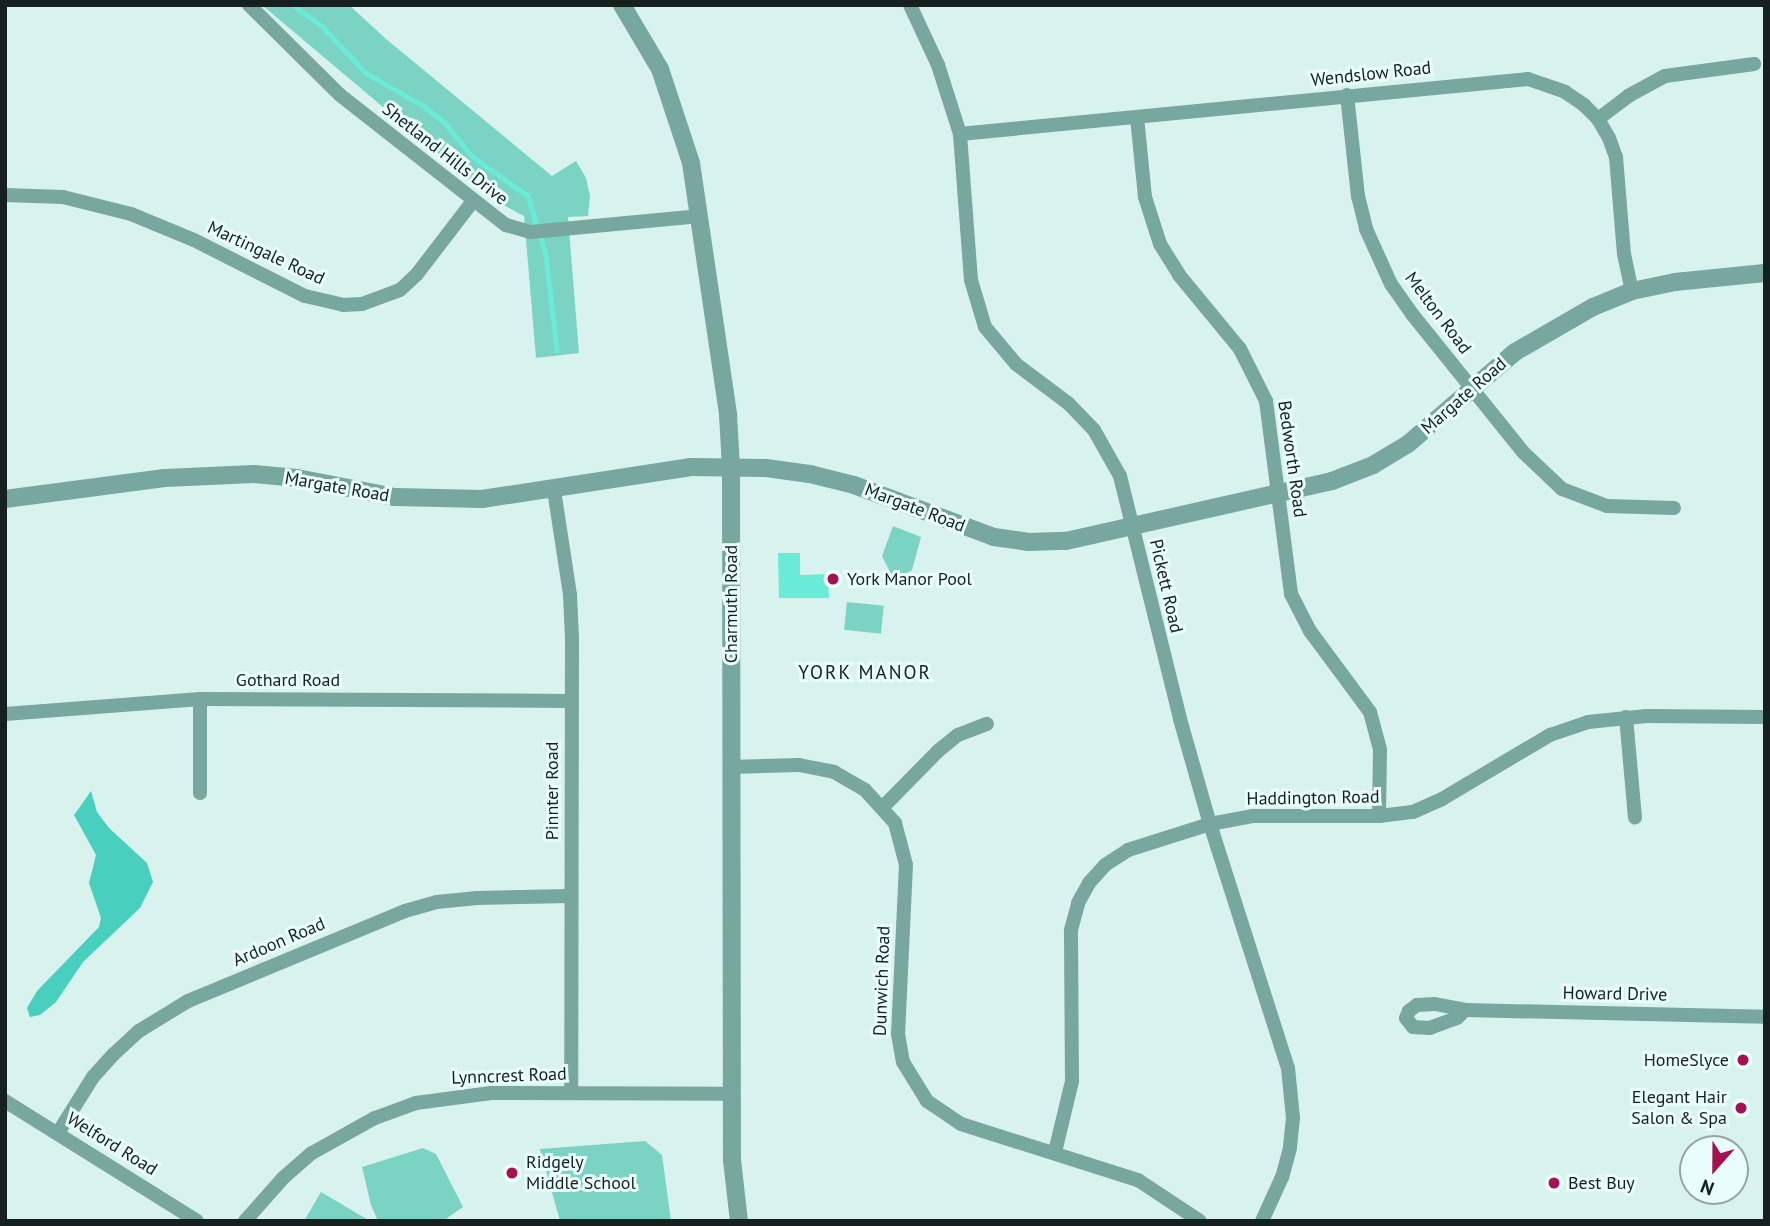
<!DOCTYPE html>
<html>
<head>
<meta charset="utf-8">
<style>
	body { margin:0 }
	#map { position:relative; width:1770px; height:1226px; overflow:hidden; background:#d8f2ed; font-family:"PT Sans",sans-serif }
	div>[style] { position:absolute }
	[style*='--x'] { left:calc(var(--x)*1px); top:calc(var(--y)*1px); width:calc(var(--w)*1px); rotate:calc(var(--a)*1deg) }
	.green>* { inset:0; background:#7bd3c4; transform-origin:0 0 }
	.forest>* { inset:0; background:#49cfbd }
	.water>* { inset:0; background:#69ebd8 }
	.stream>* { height:4.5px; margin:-2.25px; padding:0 2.25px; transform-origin:2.25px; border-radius:2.25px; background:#69ebd8 }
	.minor>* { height:14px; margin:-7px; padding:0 7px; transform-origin:7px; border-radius:7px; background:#77a79e }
	.tertiary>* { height:18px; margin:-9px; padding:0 9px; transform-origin:9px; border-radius:9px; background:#77a79e }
	.dots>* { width:19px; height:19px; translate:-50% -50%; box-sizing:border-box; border:4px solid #e9fefa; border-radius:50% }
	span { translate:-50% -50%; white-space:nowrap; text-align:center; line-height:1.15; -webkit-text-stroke:6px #e9fefa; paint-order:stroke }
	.street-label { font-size:18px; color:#16201e }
	.poi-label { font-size:18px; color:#16201e }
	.left { translate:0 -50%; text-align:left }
	.right { translate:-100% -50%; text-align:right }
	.neighbourhood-label { font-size:19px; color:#16201e; letter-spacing:2px }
	.frame { position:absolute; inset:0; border:7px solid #16201e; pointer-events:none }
	.north { position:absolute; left:1679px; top:1135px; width:70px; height:70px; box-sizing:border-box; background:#e9fefa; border:2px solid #95a5a2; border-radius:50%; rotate:201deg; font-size:19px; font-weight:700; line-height:28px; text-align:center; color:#16201e }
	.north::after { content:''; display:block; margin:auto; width:24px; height:32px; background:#a41253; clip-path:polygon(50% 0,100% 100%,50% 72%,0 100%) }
</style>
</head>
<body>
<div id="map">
	<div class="green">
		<div style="clip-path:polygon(262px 5px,349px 5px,386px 39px,552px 176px,576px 161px,586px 178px,590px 196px,588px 216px,568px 217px,579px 353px,536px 358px,524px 216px,492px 199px)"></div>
		<div style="clip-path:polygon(893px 526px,921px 537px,912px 570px,901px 577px,891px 574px,882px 556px)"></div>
		<div style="left:847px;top:602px;width:37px;height:28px;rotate:6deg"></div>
		<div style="clip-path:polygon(645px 1141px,662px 1155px,671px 1221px,560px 1221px,540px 1149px)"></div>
		<div style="clip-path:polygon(423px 1148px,436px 1154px,463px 1207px,443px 1221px,378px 1221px,371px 1205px,362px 1167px)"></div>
		<div style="clip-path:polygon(321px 1192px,370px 1221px,304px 1221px)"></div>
	</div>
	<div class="forest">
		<div style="clip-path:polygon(91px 791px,97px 812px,109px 828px,147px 863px,153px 882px,140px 908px,83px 962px,56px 1002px,40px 1015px,30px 1017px,27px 1008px,37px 991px,99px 927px,101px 918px,89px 883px,96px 855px,74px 815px)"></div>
	</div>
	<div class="water">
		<div style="clip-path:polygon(778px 553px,800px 553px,800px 575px,828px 574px,829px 598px,779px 598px)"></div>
	</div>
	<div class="stream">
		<div style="--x:293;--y:5;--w:37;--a:36"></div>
		<div style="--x:323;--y:27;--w:63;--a:46.9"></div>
		<div style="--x:366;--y:73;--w:67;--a:29.6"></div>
		<div style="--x:424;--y:106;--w:27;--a:39"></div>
		<div style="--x:445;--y:123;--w:43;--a:50.7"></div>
		<div style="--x:472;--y:156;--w:69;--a:35.5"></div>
		<div style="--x:528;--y:196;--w:62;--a:73"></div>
		<div style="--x:546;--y:255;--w:96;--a:83.4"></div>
	</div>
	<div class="minor">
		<div style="--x:249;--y:5;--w:128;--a:44.7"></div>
		<div style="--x:340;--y:95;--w:211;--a:38.1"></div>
		<div style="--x:506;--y:225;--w:26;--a:16"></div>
		<div style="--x:531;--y:232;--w:170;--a:-5.4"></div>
		<div style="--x:910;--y:5;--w:66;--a:65"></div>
		<div style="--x:938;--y:65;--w:72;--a:72.3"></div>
		<div style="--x:960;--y:134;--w:146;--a:85.7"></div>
		<div style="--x:971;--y:280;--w:49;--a:73.4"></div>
		<div style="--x:985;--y:327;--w:48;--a:50"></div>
		<div style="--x:1016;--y:364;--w:65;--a:36.9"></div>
		<div style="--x:1068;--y:403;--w:37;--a:46"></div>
		<div style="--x:1094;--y:430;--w:53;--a:60.5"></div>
		<div style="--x:1120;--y:476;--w:250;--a:76.1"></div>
		<div style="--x:1180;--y:719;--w:109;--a:74.1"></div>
		<div style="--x:1210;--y:824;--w:256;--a:72.3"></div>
		<div style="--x:1288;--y:1068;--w:50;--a:84.3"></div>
		<div style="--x:1293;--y:1118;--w:30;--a:96"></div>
		<div style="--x:1290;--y:1148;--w:30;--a:105"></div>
		<div style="--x:1282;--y:1177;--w:48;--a:114.4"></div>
		<div style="--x:1347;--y:95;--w:102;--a:83.8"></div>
		<div style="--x:1358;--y:196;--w:34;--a:76"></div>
		<div style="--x:1366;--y:229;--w:60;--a:65.6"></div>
		<div style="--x:1391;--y:284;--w:37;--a:55"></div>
		<div style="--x:1412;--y:314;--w:177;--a:51.2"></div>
		<div style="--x:1523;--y:452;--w:54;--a:43.5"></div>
		<div style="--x:1562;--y:489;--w:48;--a:20.7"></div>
		<div style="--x:1607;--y:506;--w:67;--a:1.7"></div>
		<div style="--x:1137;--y:117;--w:80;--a:84.3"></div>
		<div style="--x:1145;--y:197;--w:49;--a:72.3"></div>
		<div style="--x:1160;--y:244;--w:36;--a:58"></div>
		<div style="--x:1179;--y:275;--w:96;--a:50.5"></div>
		<div style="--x:1240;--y:349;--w:58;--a:63.4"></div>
		<div style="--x:1266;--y:401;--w:195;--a:82.6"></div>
		<div style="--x:1291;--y:594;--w:42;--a:62.8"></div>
		<div style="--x:1310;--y:631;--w:101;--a:53.5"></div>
		<div style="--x:1370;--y:712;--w:39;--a:75"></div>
		<div style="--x:1380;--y:750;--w:66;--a:90.9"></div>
		<div style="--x:1598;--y:119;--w:38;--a:-37"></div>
		<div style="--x:1628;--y:96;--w:42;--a:-28.4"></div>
		<div style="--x:1665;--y:76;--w:90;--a:-7.7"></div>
		<div style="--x:960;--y:134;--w:571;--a:-5.53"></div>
		<div style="--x:1528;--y:79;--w:39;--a:19"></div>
		<div style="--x:1565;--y:92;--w:23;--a:34"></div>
		<div style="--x:1584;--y:105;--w:20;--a:45"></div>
		<div style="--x:1598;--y:119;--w:22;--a:60"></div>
		<div style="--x:1609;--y:138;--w:20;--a:70"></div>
		<div style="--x:1616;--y:157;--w:97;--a:85.3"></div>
		<div style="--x:1624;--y:254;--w:38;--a:78"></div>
		<div style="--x:5;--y:195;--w:58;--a:2"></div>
		<div style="--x:63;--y:197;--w:70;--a:14"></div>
		<div style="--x:131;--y:214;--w:68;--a:22.4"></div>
		<div style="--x:194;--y:240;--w:124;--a:26.8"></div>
		<div style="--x:305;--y:296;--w:39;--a:13"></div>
		<div style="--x:343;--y:305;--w:19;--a:-3"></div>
		<div style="--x:362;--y:304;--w:40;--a:-20.2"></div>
		<div style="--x:400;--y:290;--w:23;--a:-43"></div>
		<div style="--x:417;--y:274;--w:92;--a:-52.5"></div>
		<div style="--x:554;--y:490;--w:106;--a:81.3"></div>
		<div style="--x:570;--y:595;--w:43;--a:87.3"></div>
		<div style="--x:572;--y:638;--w:455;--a:90.1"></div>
		<div style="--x:200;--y:699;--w:94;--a:90"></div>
		<div style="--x:5;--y:714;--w:196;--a:-4.4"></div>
		<div style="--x:200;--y:699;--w:371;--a:0.3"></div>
		<div style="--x:1626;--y:717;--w:101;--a:84.9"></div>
		<div style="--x:731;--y:767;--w:68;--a:-1.7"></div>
		<div style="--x:799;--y:765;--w:36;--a:11"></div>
		<div style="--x:834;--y:772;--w:36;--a:30"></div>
		<div style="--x:865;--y:790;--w:45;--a:47.7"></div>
		<div style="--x:895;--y:823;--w:43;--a:75.3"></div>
		<div style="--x:906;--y:865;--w:169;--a:92.7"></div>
		<div style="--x:898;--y:1034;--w:28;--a:80"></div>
		<div style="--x:903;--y:1062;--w:46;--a:58.4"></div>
		<div style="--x:927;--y:1101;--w:41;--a:34.1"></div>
		<div style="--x:961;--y:1124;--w:186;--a:17.6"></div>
		<div style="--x:1138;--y:1180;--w:74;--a:33.5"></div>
		<div style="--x:883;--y:807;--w:78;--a:-45.5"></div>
		<div style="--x:938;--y:751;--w:26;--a:-39"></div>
		<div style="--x:958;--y:735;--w:31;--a:-21"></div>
		<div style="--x:1465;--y:1010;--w:11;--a:135"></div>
		<div style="--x:1457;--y:1018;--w:29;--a:160"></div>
		<div style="--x:1430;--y:1028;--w:17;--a:-177"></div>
		<div style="--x:1413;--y:1027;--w:11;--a:-128"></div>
		<div style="--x:1406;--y:1018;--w:8;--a:-67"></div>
		<div style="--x:1409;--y:1011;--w:10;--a:-37"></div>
		<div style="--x:1417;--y:1005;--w:18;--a:-3"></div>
		<div style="--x:1435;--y:1004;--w:31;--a:11"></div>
		<div style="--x:1465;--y:1010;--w:300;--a:1.3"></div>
		<div style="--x:5;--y:1101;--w:226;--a:32"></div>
		<div style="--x:58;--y:1133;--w:66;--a:-58"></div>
		<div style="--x:93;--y:1077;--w:31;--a:-48"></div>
		<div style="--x:114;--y:1054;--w:34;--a:-43"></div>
		<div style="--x:139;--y:1031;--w:57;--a:-31.5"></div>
		<div style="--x:188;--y:1001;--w:235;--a:-22.5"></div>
		<div style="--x:405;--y:911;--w:33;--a:-16"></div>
		<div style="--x:437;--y:902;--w:40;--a:-5.7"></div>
		<div style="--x:477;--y:898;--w:94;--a:-1.2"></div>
		<div style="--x:1055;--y:1152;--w:73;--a:-76.5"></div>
		<div style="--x:1072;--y:1081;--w:151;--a:-90.4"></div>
		<div style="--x:1071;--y:930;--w:28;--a:-75"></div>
		<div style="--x:1078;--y:903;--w:23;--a:-61"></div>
		<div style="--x:1089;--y:883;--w:24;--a:-48"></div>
		<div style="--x:1105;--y:865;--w:27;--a:-33"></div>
		<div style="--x:1128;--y:850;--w:86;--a:-17.6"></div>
		<div style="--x:1210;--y:824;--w:44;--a:-10.5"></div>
		<div style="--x:1253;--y:816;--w:126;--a:0"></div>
		<div style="--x:1379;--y:816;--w:34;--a:-7"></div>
		<div style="--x:1413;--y:812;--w:32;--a:-24"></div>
		<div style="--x:1442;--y:799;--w:126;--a:-30.7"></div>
		<div style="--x:1550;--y:735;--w:40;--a:-18.9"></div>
		<div style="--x:1588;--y:722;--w:59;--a:-5.8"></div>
		<div style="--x:1647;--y:716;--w:118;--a:0.5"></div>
		<div style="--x:245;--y:1221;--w:57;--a:-48.5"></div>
		<div style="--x:283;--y:1178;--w:38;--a:-41"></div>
		<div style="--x:312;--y:1153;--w:72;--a:-29.1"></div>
		<div style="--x:375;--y:1118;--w:44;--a:-20.1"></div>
		<div style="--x:416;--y:1103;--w:76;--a:-7.6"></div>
		<div style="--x:491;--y:1093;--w:240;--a:0.2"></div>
	</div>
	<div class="tertiary">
		<div style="--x:622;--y:5;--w:74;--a:59.3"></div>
		<div style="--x:660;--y:69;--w:99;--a:71.7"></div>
		<div style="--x:691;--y:163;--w:255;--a:81.6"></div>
		<div style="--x:728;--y:415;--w:52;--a:86.7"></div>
		<div style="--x:731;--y:467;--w:693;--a:89.92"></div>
		<div style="--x:732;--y:1160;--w:61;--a:83.5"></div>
		<div style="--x:5;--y:499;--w:161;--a:-7.5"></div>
		<div style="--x:165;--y:478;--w:89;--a:-2.6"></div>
		<div style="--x:254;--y:474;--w:43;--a:5.3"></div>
		<div style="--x:297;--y:478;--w:100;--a:11"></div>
		<div style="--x:395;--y:497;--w:87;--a:1.3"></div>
		<div style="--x:482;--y:499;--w:210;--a:-8.7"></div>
		<div style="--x:690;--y:467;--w:76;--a:0.8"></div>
		<div style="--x:766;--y:468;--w:44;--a:7.8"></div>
		<div style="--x:810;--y:474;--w:45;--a:14"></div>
		<div style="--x:854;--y:485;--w:149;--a:20.4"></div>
		<div style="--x:994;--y:537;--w:34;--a:8"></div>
		<div style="--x:1028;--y:542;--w:38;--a:-2"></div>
		<div style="--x:1066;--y:541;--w:273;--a:-12.7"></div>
		<div style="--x:1332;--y:481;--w:44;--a:-21.3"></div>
		<div style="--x:1373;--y:465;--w:41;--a:-31"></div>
		<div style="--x:1408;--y:444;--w:141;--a:-40.7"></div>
		<div style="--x:1515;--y:352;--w:90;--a:-30"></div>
		<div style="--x:1593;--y:307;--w:42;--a:-22.3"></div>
		<div style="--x:1632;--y:291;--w:44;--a:-11.8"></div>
		<div style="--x:1675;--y:282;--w:90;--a:-5.7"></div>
	</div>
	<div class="dots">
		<div style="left:833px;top:579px;background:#a41253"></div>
		<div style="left:1743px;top:1060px;background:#a41253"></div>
		<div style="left:1741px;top:1108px;background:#a41253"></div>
		<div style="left:512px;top:1173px;background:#a41253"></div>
		<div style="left:1554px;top:1183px;background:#a41253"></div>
	</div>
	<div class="street-label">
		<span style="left:1371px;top:74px;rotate:-6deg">Wendslow Road</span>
		<span style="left:445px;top:154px;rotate:38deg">Shetland Hills Drive</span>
		<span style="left:266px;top:253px;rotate:25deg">Martingale Road</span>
		<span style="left:1438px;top:313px;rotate:53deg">Melton Road</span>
		<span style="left:1464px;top:396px;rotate:-41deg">Margate Road</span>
		<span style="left:1292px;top:459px;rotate:82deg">Bedworth Road</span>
		<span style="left:337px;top:487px;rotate:10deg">Margate Road</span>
		<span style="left:915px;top:508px;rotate:21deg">Margate Road</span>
		<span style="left:1166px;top:586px;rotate:77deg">Pickett Road</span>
		<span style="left:731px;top:604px;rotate:-90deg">Charmuth Road</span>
		<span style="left:288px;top:680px">Gothard Road</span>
		<span style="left:552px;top:791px;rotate:-90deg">Pinnter Road</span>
		<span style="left:1313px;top:798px;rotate:-1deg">Haddington Road</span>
		<span style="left:279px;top:942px;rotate:-23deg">Ardoon Road</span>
		<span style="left:882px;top:981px;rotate:-88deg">Dunwich Road</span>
		<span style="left:1615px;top:994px;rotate:1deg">Howard Drive</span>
		<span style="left:509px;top:1076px;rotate:-2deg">Lynncrest Road</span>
		<span style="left:112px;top:1144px;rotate:32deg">Welford Road</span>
	</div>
	<div class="poi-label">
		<span class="left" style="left:847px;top:579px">York Manor Pool</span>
		<span class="right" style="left:1729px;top:1060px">HomeSlyce</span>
		<span class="right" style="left:1727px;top:1108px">Elegant Hair<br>Salon &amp; Spa</span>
		<span class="left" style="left:526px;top:1173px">Ridgely<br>Middle School</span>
		<span class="left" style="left:1568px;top:1183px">Best Buy</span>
	</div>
	<div class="neighbourhood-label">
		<span style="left:865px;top:673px">YORK MANOR</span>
	</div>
	<div class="frame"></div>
	<div class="north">N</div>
</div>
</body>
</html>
